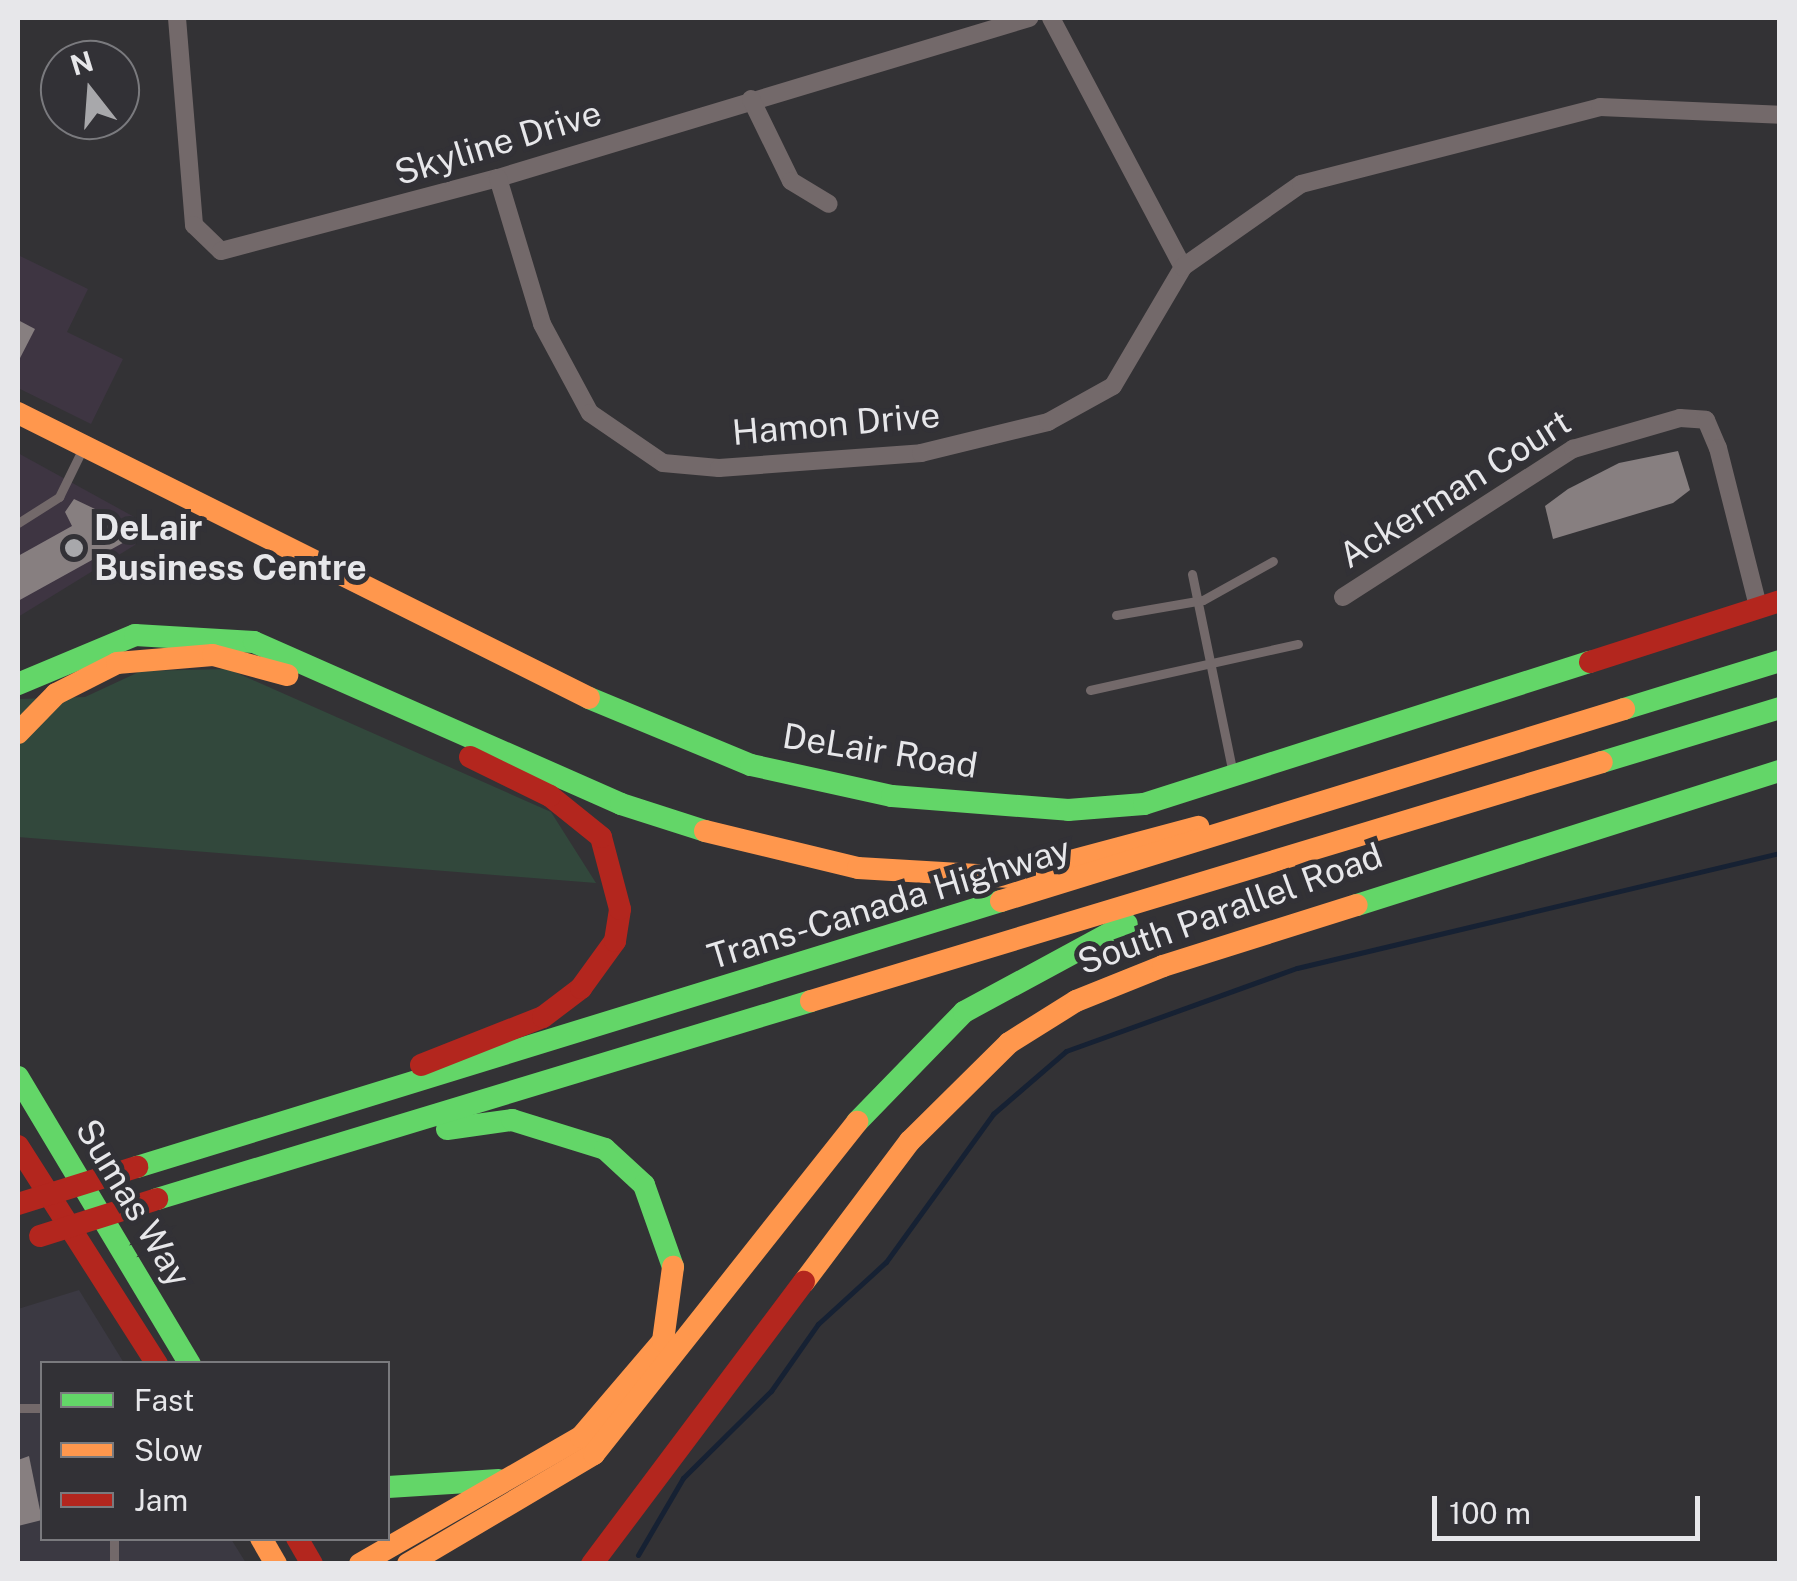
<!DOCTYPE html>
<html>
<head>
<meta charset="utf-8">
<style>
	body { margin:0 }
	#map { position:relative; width:1797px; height:1581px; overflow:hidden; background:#333235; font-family:"Public Sans",sans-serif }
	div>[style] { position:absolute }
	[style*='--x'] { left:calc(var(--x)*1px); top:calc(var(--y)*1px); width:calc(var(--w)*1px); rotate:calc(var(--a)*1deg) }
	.commercial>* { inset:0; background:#3e3542 }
	.built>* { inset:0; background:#3b3942 }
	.green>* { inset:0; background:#32483c }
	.stream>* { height:5px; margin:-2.5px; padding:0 2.5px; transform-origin:2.5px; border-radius:2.5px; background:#162133 }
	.building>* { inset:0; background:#877f80 }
	.lane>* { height:9px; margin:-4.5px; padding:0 4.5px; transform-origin:4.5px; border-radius:4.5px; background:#73696a }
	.street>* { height:18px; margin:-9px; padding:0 9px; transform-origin:9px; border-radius:9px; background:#73696a }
	.fast>* { height:22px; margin:-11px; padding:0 11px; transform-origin:11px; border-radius:11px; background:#63d668 }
	.slow>* { height:22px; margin:-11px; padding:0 11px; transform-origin:11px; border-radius:11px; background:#ff974d }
	.jam>* { height:22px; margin:-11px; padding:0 11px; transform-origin:11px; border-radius:11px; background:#b3261e }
	.jam-bridge>* { height:22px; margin:-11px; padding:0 11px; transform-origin:11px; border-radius:11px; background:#b3261e }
	.dots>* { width:28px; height:28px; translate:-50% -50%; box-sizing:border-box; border:5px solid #323136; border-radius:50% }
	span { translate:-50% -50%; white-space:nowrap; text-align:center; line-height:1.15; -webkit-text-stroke:10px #323136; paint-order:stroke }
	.street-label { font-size:35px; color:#e7e7ea }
	.poi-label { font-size:35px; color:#e7e7ea; font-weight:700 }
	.left { translate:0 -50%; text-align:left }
	.frame { position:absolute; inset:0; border:20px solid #e7e7ea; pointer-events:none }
	.legend { position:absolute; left:40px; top:1361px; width:350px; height:180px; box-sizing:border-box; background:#323136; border:2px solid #7a7a7e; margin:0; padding:12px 18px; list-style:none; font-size:30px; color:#e7e7ea }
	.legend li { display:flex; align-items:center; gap:20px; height:50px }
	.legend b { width:50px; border:2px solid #7a7a7e }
	.north { position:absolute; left:40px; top:40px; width:100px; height:100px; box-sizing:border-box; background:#323136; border:2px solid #7a7a7e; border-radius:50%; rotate:343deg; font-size:28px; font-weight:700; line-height:40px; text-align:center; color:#e7e7ea }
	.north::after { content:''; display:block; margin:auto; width:35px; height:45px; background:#a8a8ab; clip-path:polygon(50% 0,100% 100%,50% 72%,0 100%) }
	.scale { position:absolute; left:1432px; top:1496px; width:268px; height:45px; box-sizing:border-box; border:5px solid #e7e7ea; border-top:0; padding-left:12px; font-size:30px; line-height:35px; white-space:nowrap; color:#e7e7ea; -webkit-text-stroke:8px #323136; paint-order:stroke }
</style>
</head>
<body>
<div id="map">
	<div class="commercial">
		<div style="clip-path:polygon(18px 255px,88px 289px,67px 332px,123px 359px,91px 424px,18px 388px)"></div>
		<div style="clip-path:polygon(18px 453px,147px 524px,135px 545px,18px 617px)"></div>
	</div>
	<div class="built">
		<div style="clip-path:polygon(79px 1290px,124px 1363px,42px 1364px,42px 1538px,231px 1539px,246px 1563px,18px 1564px,18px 1309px)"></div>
	</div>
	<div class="green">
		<div style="clip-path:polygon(228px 669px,551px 812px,596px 883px,18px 837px,18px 699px,85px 697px,141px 671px)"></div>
	</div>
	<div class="stream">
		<div style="--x:638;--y:1555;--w:89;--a:-59.7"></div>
		<div style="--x:683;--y:1478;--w:124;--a:-44.7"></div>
		<div style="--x:771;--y:1391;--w:82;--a:-55"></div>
		<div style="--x:818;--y:1324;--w:92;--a:-42.4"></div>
		<div style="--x:886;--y:1262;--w:183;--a:-54.1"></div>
		<div style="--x:993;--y:1114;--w:96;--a:-40.8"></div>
		<div style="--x:1066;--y:1051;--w:245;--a:-19.8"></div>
		<div style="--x:1297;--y:968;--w:497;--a:-13.4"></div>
	</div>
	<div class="building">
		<div style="clip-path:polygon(18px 320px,35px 329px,18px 362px)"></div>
		<div style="clip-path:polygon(1678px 451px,1690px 490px,1673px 503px,1553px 539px,1545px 506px,1568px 489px,1619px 463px)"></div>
		<div style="clip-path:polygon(74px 499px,135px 528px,130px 539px,18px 601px,18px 556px,72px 526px,65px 512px)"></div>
		<div style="clip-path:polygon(29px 1456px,42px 1520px,18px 1526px,18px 1460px)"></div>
	</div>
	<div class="lane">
		<div style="--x:18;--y:523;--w:49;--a:-32.4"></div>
		<div style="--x:59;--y:497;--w:52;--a:-63.9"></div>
		<div style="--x:1192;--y:574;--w:204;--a:78.4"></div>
		<div style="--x:1116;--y:615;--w:88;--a:-9.8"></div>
		<div style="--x:1203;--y:600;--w:80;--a:-29.1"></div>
		<div style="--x:1090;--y:690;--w:213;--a:-12.5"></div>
		<div style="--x:18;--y:1408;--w:24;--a:0"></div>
		<div style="--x:114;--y:1538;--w:26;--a:90"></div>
	</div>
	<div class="street">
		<div style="--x:177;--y:18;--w:208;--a:85.3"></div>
		<div style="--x:194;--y:225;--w:37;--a:44"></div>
		<div style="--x:221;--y:251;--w:286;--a:-14.8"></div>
		<div style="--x:498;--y:178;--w:555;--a:-16.77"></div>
		<div style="--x:1051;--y:18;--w:282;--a:62.1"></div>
		<div style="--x:751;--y:99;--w:91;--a:64"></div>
		<div style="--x:791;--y:181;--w:44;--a:31.2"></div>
		<div style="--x:498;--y:178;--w:152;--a:73.2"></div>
		<div style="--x:542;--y:324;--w:101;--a:61.7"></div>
		<div style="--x:590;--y:413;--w:88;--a:34.4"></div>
		<div style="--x:663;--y:463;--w:56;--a:5.1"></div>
		<div style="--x:719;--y:468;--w:203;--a:-4.2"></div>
		<div style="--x:921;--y:453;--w:131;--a:-13.7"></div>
		<div style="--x:1048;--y:422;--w:74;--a:-29"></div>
		<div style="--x:1113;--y:386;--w:138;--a:-59.5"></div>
		<div style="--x:1183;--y:267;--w:144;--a:-35.1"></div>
		<div style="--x:1301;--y:184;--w:309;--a:-14.4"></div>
		<div style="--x:1600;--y:107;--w:180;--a:2.5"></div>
		<div style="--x:1343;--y:597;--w:274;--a:-32.8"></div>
		<div style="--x:1573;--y:449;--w:111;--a:-16.2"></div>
		<div style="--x:1680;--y:418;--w:26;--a:4"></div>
		<div style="--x:1706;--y:420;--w:30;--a:67"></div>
		<div style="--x:1718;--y:448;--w:163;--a:75.8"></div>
	</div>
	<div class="fast">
		<div style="--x:18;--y:684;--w:127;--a:-22.7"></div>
		<div style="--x:135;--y:635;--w:119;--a:3.4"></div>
		<div style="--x:254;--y:642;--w:401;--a:23.8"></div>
		<div style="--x:621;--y:804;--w:88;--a:17.8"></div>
		<div style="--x:589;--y:698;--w:175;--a:22.5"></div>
		<div style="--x:751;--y:765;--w:144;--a:12.4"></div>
		<div style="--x:892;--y:796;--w:177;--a:4.5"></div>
		<div style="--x:1068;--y:810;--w:76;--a:-4.5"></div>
		<div style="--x:1144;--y:804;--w:468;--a:-17.7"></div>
		<div style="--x:1624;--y:709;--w:163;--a:-17.1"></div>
		<div style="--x:1602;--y:762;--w:186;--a:-16.9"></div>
		<div style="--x:1357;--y:905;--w:444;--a:-17.6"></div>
		<div style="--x:18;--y:1077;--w:335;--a:59.1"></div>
		<div style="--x:857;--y:1122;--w:153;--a:-45.8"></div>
		<div style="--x:964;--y:1012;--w:185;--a:-28.4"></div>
		<div style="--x:447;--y:1129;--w:66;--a:-7.9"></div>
		<div style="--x:512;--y:1120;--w:97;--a:17.3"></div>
		<div style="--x:605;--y:1149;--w:53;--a:42.7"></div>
		<div style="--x:644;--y:1185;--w:87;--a:70.5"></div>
		<div style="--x:137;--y:1167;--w:904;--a:-17.11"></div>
		<div style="--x:157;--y:1199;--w:683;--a:-16.84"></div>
		<div style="--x:388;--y:1487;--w:111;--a:-3.6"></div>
	</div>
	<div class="slow">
		<div style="--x:18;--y:413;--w:638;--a:26.52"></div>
		<div style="--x:18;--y:733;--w:54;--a:-45.7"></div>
		<div style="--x:56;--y:694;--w:68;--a:-26.9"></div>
		<div style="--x:117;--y:663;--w:96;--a:-4.8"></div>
		<div style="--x:213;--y:655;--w:77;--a:15.1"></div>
		<div style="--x:705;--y:831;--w:157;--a:13.6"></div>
		<div style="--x:858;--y:868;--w:153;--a:3.4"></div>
		<div style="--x:1011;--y:877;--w:194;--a:-15"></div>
		<div style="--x:1001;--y:901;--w:652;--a:-17.13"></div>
		<div style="--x:811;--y:1001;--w:826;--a:-16.81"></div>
		<div style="--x:804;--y:1282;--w:176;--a:-53.1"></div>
		<div style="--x:910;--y:1141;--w:139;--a:-44.7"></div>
		<div style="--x:1009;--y:1043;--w:79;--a:-32.1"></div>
		<div style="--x:1076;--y:1001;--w:94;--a:-21.9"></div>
		<div style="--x:1163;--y:966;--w:203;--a:-17.5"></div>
		<div style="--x:261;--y:1538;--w:30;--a:60"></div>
		<div style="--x:360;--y:1564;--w:255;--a:-29.9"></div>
		<div style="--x:581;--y:1437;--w:126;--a:-49.5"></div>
		<div style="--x:663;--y:1341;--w:75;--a:-82.3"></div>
		<div style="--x:408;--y:1564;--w:216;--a:-30.6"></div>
		<div style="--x:594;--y:1454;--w:424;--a:-51.6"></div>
	</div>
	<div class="jam">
		<div style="--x:1590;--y:662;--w:200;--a:-17.8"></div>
		<div style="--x:421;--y:1065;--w:131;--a:-21.5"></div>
		<div style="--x:543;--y:1017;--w:48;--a:-37.3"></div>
		<div style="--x:581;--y:988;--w:58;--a:-54.1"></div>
		<div style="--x:615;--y:941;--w:32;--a:-81"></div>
		<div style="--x:620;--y:909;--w:74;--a:-104.8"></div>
		<div style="--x:601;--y:837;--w:65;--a:-141.2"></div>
		<div style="--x:550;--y:796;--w:89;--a:-154"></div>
		<div style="--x:18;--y:1146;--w:259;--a:57.5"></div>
		<div style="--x:297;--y:1538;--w:30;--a:60"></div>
		<div style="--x:592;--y:1564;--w:353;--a:-53.1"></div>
	</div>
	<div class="jam-bridge">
		<div style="--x:18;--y:1204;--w:125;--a:-17.3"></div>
		<div style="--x:40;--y:1236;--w:123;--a:-17.5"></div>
	</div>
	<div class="dots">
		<div style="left:74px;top:548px;background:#a8a8ab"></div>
	</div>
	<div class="street-label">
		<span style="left:498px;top:143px;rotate:-17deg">Skyline Drive</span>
		<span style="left:836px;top:424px;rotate:-5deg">Hamon Drive</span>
		<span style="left:1455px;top:489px;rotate:-32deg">Ackerman Court</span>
		<span style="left:880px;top:751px;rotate:9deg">DeLair Road</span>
		<span style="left:889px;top:903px;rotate:-17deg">Trans-Canada Highway</span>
		<span style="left:1230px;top:909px;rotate:-20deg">South Parallel Road</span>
		<span style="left:133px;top:1203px;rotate:59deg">Sumas Way</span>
	</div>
	<div class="poi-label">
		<span class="left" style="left:94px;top:548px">DeLair<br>Business Centre</span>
	</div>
	<div class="frame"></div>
	<ul class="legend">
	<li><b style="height:12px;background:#63d668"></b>Fast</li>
	<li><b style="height:12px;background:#ff974d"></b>Slow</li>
	<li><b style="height:12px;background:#b3261e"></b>Jam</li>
	</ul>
	<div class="north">N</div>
	<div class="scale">100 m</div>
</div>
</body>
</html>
